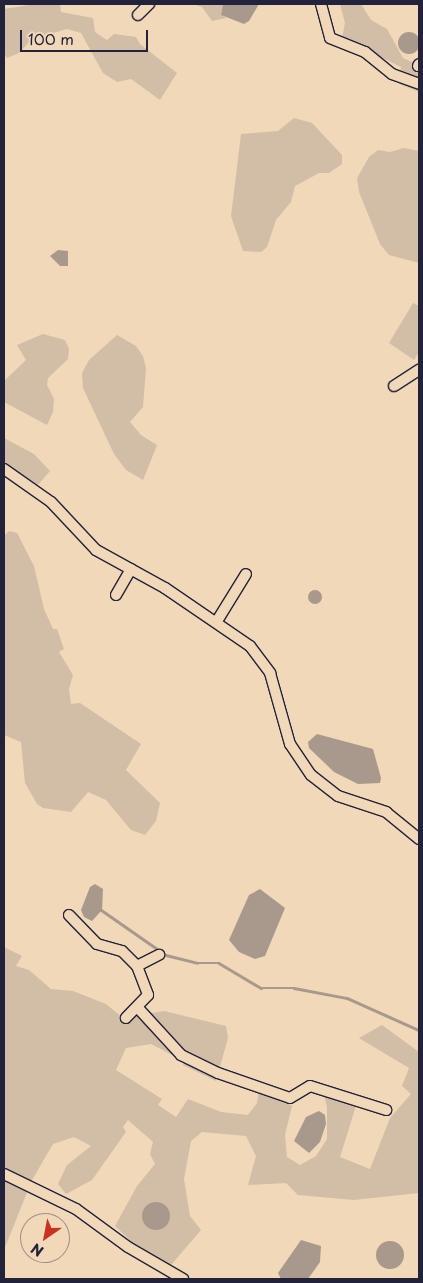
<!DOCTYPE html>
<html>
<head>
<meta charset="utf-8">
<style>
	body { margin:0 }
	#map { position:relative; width:423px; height:1283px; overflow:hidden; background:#f0d8b8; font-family:"Playpen Sans",sans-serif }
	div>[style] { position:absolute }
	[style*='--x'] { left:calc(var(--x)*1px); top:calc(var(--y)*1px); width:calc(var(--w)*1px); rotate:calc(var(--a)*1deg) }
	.green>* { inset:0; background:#d2bea6 }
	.water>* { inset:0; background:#a9998d }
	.round { border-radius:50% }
	.stream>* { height:2.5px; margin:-1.25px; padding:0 1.25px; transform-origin:1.25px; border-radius:1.25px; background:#a9998d }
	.roads { filter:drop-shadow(1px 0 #22223b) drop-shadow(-1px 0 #22223b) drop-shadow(0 1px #22223b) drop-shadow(0 -1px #22223b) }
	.minor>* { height:10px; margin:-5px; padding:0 5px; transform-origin:5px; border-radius:5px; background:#f0d8b8 }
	span { translate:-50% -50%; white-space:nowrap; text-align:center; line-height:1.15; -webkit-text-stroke:4px #f0d8b8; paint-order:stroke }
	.frame { position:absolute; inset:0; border:5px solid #22223b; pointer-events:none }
	.north { position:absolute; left:20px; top:1213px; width:50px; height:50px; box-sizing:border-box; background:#f0d8b8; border:1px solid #9e8f86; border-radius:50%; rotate:213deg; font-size:14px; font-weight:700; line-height:20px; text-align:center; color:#22223b }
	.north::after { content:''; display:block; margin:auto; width:18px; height:22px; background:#c8321e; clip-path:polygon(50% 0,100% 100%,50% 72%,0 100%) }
	.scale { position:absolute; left:20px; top:30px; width:128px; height:22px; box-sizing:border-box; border:2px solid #22223b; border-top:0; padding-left:6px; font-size:15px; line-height:18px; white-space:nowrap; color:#22223b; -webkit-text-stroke:4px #f0d8b8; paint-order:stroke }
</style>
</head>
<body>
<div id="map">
	<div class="green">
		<div style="clip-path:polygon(36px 4px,60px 4px,61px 12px,93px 18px,95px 32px,107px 40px,114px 34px,136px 37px,140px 44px,177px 73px,160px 100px,131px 79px,117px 82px,103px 73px,81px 33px,67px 29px,32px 39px,19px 53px,7px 58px,4px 54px,4px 9px)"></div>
		<div style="clip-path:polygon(193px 4px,223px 4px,221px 14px,226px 18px,212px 21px,202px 7px)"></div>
		<div style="clip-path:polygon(340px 4px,361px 4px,371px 20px,387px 29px,403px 58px,412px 62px,419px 59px,419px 92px,399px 84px,401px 67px,342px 38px,345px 23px)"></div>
		<div style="clip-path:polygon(294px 118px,312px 123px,342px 155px,342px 164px,329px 173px,319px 173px,295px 186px,291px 202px,276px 220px,267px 247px,261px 252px,243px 251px,231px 216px,241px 134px,278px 131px)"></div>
		<div style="clip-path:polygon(404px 148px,419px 151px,419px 263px,389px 255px,380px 244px,359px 192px,357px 178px,369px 157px,378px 150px,390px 152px)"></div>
		<div style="clip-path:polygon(413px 303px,419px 306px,419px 352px,414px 360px,389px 343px)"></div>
		<div style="clip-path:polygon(43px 334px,65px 340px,69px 349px,68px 359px,48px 378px,47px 385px,54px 399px,53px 412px,47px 425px,4px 402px,4px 381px,26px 360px,17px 345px)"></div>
		<div style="clip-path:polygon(117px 335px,136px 346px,143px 356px,146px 368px,143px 407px,130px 422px,141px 435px,157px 445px,143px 480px,126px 470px,114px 454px,83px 388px,82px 373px,89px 360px)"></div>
		<div style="clip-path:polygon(4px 438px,34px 454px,50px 471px,38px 485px,4px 463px)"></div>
		<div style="clip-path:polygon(9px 531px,17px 533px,34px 566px,44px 609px,53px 629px,57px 629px,64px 649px,59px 652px,73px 675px,69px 689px,71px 704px,80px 703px,141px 744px,126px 770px,160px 803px,156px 821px,145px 835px,131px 830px,106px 800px,88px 792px,71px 812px,43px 808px,37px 804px,25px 783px,21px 742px,4px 735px,4px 536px)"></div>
		<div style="clip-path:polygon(4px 947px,22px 956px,16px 966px,29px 970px,51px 989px,73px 991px,106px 1004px,123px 1018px,164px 1011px,226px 1026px,228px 1038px,216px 1081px,183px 1065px,184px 1061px,151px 1044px,126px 1048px,116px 1070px,162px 1099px,158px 1105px,176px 1117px,188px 1099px,221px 1112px,248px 1115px,257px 1103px,259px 1090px,278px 1096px,292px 1106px,285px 1135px,287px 1157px,300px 1165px,316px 1156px,327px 1139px,327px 1107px,324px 1095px,356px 1106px,340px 1157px,370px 1169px,390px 1118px,411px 1094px,402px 1086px,409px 1068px,359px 1038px,382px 1025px,419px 1052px,419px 1193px,354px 1200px,298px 1195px,286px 1183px,248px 1185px,256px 1156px,246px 1136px,202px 1132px,191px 1141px,184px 1179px,190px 1216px,201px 1230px,171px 1265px,134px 1244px,115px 1226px,137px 1186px,155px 1164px,150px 1154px,153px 1142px,128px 1120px,123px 1127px,126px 1132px,92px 1180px,66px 1194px,58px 1184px,67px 1165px,91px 1146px,74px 1137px,53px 1144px,32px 1180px,4px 1250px)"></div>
	</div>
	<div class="water">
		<div style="clip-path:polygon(223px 4px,259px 4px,249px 21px,244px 24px,221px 15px)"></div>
		<div class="round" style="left:398px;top:32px;width:22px;height:22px"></div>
		<div style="clip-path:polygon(58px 250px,68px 251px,68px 266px,60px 266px,50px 256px)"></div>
		<div class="round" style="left:308px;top:590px;width:14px;height:14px"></div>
		<div style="clip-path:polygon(317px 734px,373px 749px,381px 778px,380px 783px,358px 784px,334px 772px,309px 748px,308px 742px)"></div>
		<div style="clip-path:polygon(95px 884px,103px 889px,102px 910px,92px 921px,84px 917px,81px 910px,90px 887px)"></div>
		<div style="clip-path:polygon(260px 889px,285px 908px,265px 956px,255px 959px,239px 952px,229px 940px,249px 895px)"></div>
		<div style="clip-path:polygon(319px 1111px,325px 1115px,326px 1124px,320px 1142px,309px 1153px,294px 1141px,306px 1117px)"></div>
		<div class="round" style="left:142px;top:1202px;width:28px;height:28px"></div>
		<div style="clip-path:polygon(301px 1240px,321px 1246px,320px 1262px,308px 1279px,281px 1279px,278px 1273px)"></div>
		<div class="round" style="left:376px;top:1241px;width:28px;height:28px"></div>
	</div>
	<div class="stream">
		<div style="--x:100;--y:909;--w:80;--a:34.9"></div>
		<div style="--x:166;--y:955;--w:32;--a:14"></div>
		<div style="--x:197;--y:963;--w:22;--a:0"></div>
		<div style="--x:219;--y:963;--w:49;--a:30.8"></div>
		<div style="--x:261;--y:988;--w:33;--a:0"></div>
		<div style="--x:294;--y:988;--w:54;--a:10.7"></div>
		<div style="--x:347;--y:998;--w:79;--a:24"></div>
	</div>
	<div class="roads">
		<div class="minor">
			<div style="--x:321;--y:4;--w:35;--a:75"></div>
			<div style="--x:330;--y:38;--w:38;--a:22"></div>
			<div style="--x:365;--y:52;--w:35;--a:39"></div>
			<div style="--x:392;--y:74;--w:29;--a:20"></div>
			<div style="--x:138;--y:15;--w:16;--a:-45"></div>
			<div style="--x:418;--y:66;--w:2;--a:-63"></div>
			<div style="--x:394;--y:386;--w:30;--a:-33"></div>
			<div style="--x:4;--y:469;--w:57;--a:35.1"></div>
			<div style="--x:51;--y:502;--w:66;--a:46.8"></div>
			<div style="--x:96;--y:550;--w:79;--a:28.8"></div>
			<div style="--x:165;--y:588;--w:103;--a:34.3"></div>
			<div style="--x:250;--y:646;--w:34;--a:53"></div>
			<div style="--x:270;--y:673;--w:74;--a:74.3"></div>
			<div style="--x:290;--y:744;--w:37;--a:56"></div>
			<div style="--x:311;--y:775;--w:34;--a:38"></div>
			<div style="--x:338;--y:796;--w:51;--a:18.4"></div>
			<div style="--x:386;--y:812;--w:43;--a:39.3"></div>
			<div style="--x:116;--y:595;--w:30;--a:-60"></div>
			<div style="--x:217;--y:621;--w:55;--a:-58.3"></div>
			<div style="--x:69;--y:915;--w:40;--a:46"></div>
			<div style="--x:97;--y:944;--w:26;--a:16"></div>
			<div style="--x:122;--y:951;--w:21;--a:45"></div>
			<div style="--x:137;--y:966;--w:31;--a:69"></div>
			<div style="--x:148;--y:995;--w:32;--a:134"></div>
			<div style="--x:137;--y:966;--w:25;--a:-27"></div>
			<div style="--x:138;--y:1008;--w:64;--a:47.5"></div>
			<div style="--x:181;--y:1055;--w:41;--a:25.9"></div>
			<div style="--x:218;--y:1073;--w:76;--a:19.1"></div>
			<div style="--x:290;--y:1098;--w:23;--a:-31"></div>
			<div style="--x:310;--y:1086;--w:80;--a:17.5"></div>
			<div style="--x:4;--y:1174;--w:80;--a:25.9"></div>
			<div style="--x:76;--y:1209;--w:64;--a:36.2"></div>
			<div style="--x:128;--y:1247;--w:64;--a:30.2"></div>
		</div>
	</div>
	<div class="frame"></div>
	<div class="north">N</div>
	<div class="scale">100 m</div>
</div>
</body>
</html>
